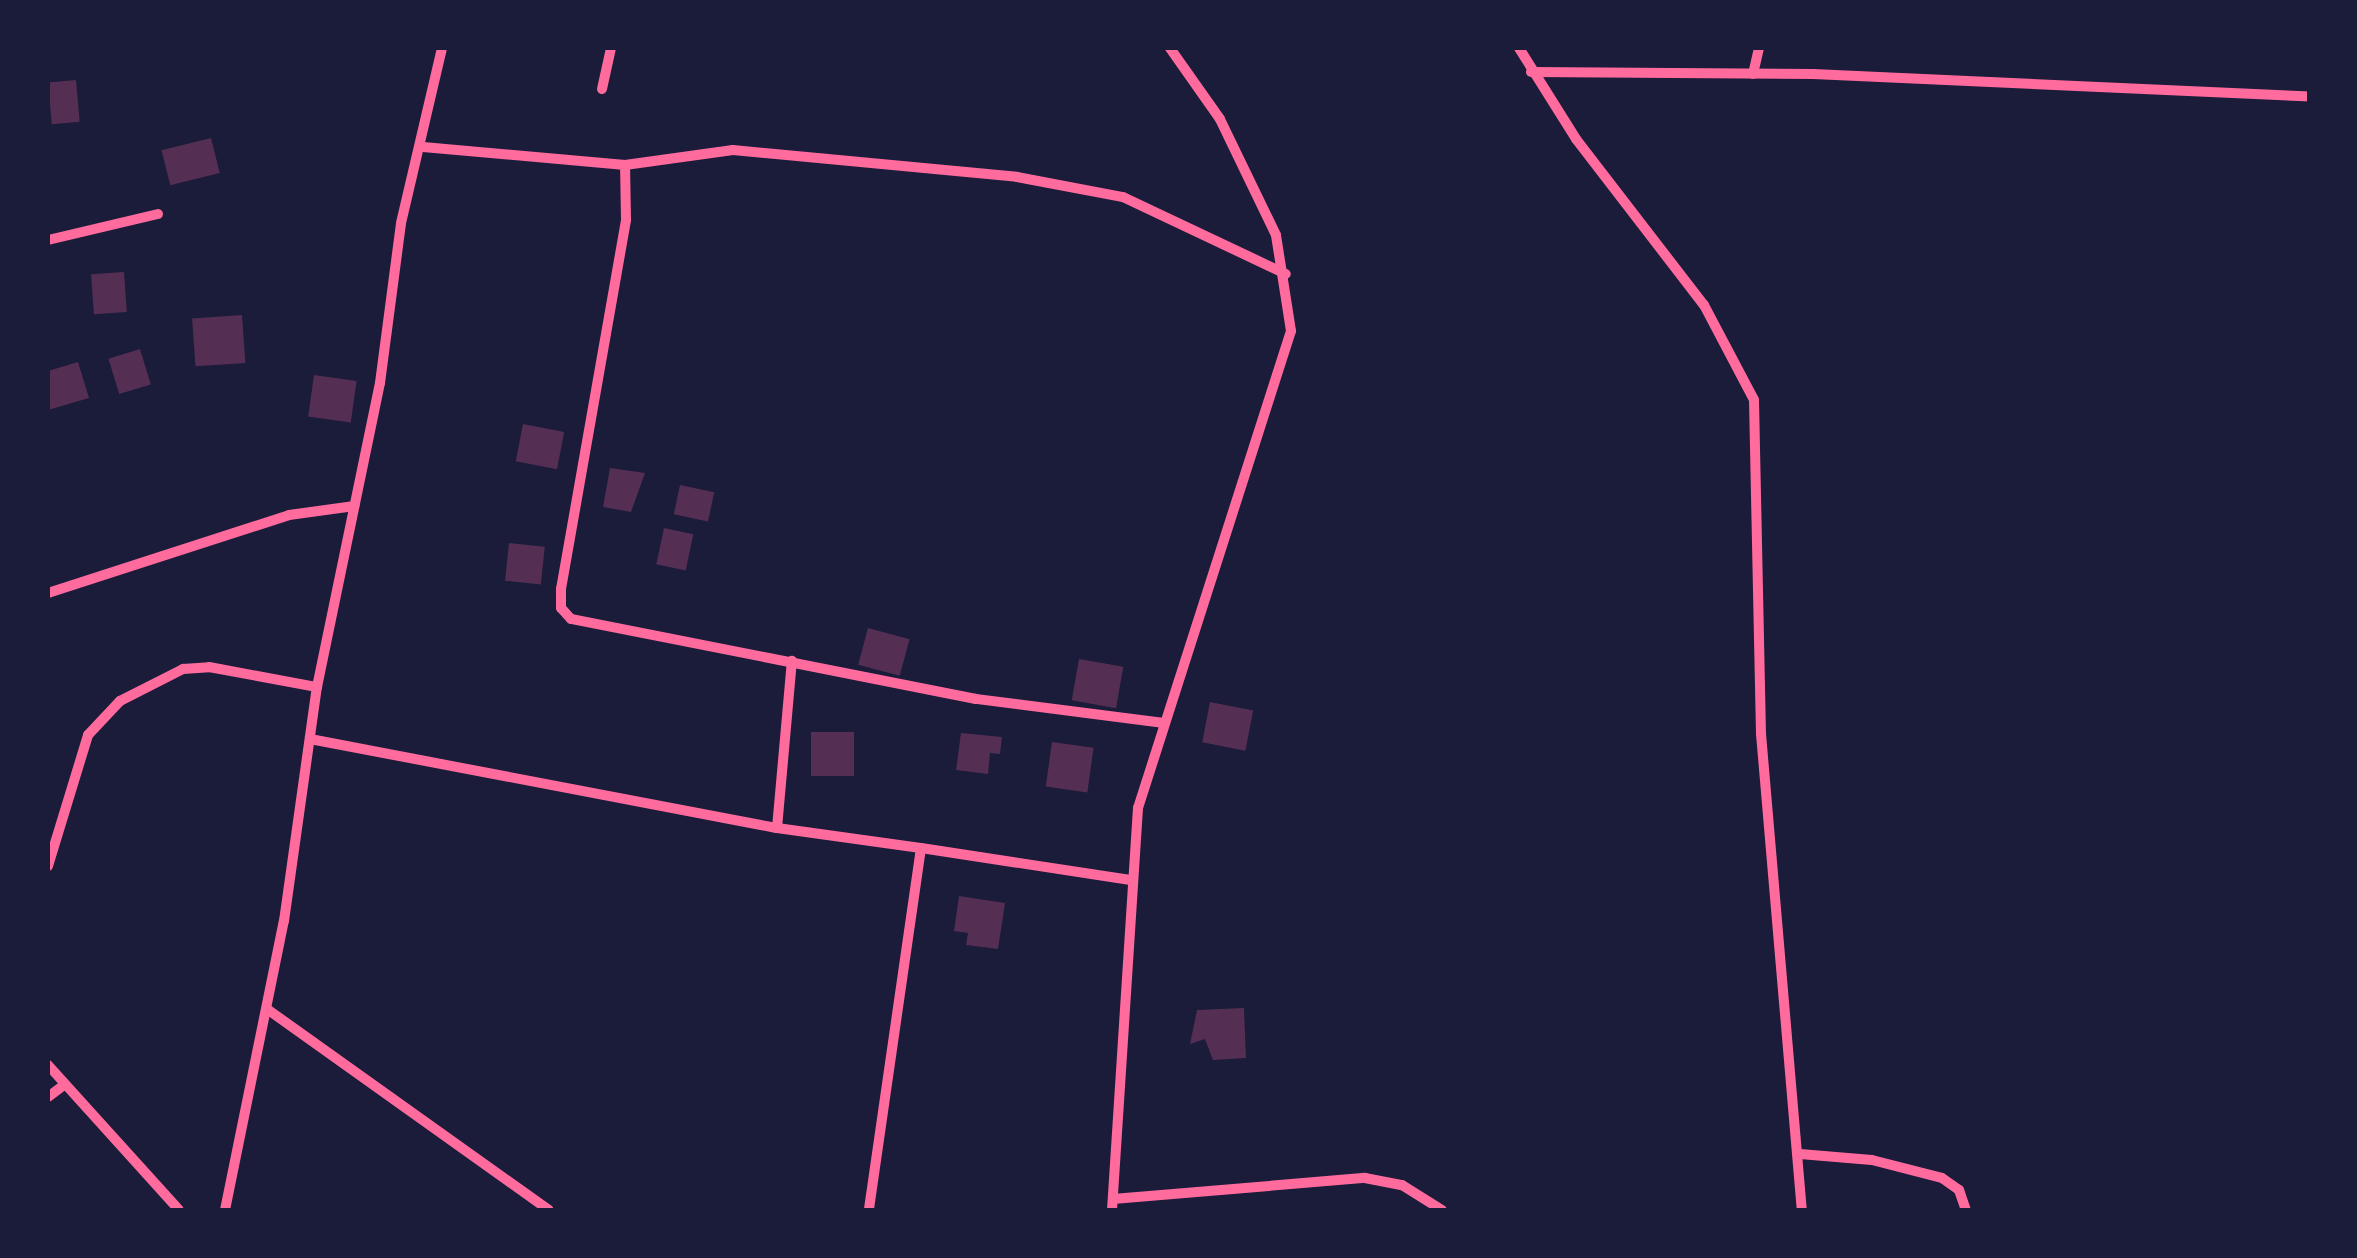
<!DOCTYPE html>
<html>
<head>
<meta charset="utf-8">
<style>
	body { margin:0 }
	#map { position:relative; width:2357px; height:1258px; overflow:hidden; background:#1b1b3a; font-family:Quicksand,sans-serif }
	div>[style] { position:absolute }
	[style*='--x'] { left:calc(var(--x)*1px); top:calc(var(--y)*1px); width:calc(var(--w)*1px); rotate:calc(var(--a)*1deg) }
	.building>* { inset:0; background:#542f53; transform-origin:0 0 }
	.minor>* { height:10px; margin:-5px; padding:0 5px; transform-origin:5px; border-radius:5px; background:#ff6b9d }
	span { translate:-50% -50%; white-space:nowrap; text-align:center; line-height:1.15; -webkit-text-stroke:9px #1b1b3a; paint-order:stroke }
	.frame { position:absolute; inset:0; border:50px solid #1b1b3a; pointer-events:none }
</style>
</head>
<body>
<div id="map">
	<div class="building">
		<div style="left:76px;top:80px;width:42px;height:28px;rotate:85deg"></div>
		<div style="left:211px;top:138px;width:36px;height:51px;rotate:76deg"></div>
		<div style="left:124px;top:272px;width:40px;height:33px;rotate:86deg"></div>
		<div style="left:242px;top:315px;width:48px;height:50px;rotate:86deg"></div>
		<div style="left:140px;top:349px;width:37px;height:33px;rotate:73deg"></div>
		<div style="clip-path:polygon(78px 362px,89px 398px,48px 410px,48px 371px)"></div>
		<div style="left:314px;top:375px;width:43px;height:42px;rotate:8deg"></div>
		<div style="left:523px;top:424px;width:42px;height:38px;rotate:11deg"></div>
		<div style="clip-path:polygon(610px 468px,645px 473px,631px 512px,603px 507px)"></div>
		<div style="left:680px;top:485px;width:35px;height:30px;rotate:12deg"></div>
		<div style="left:664px;top:528px;width:30px;height:37px;rotate:12deg"></div>
		<div style="left:509px;top:543px;width:36px;height:38px;rotate:6deg"></div>
		<div style="left:868px;top:628px;width:43px;height:38px;rotate:15deg"></div>
		<div style="left:1079px;top:659px;width:45px;height:42px;rotate:10deg"></div>
		<div style="left:1210px;top:702px;width:44px;height:41px;rotate:11deg"></div>
		<div style="left:811px;top:732px;width:43px;height:44px"></div>
		<div style="clip-path:polygon(961px 733px,1002px 737px,1000px 754px,990px 753px,988px 774px,956px 770px)"></div>
		<div style="left:1052px;top:742px;width:42px;height:45px;rotate:8deg"></div>
		<div style="clip-path:polygon(959px 896px,1005px 903px,998px 949px,966px 945px,968px 933px,954px 931px)"></div>
		<div style="clip-path:polygon(1244px 1008px,1246px 1058px,1213px 1060px,1205px 1039px,1190px 1044px,1197px 1010px)"></div>
	</div>
	<div class="minor">
		<div style="--x:1519;--y:48;--w:107;--a:57.9"></div>
		<div style="--x:1576;--y:139;--w:210;--a:52.4"></div>
		<div style="--x:1704;--y:305;--w:107;--a:62.2"></div>
		<div style="--x:1754;--y:400;--w:334;--a:88.8"></div>
		<div style="--x:1761;--y:734;--w:478;--a:85.1"></div>
		<div style="--x:1531;--y:72;--w:282;--a:0.4"></div>
		<div style="--x:1813;--y:74;--w:498;--a:2.6"></div>
		<div style="--x:1753;--y:74;--w:27;--a:-77"></div>
		<div style="--x:602;--y:89;--w:42;--a:-77.6"></div>
		<div style="--x:423;--y:147;--w:203;--a:5.1"></div>
		<div style="--x:48;--y:240;--w:113;--a:-13.3"></div>
		<div style="--x:48;--y:593;--w:253;--a:-17.9"></div>
		<div style="--x:289;--y:515;--w:66;--a:-7.9"></div>
		<div style="--x:1164;--y:723;--w:190;--a:-172.7"></div>
		<div style="--x:976;--y:699;--w:413;--a:-168.8"></div>
		<div style="--x:571;--y:619;--w:15;--a:-132"></div>
		<div style="--x:561;--y:608;--w:19;--a:-90"></div>
		<div style="--x:561;--y:589;--w:375;--a:-80"></div>
		<div style="--x:626;--y:220;--w:55;--a:-91"></div>
		<div style="--x:625;--y:165;--w:109;--a:-7.9"></div>
		<div style="--x:733;--y:150;--w:285;--a:5.4"></div>
		<div style="--x:1017;--y:177;--w:108;--a:10.7"></div>
		<div style="--x:1123;--y:197;--w:180;--a:25.3"></div>
		<div style="--x:310;--y:739;--w:475;--a:10.8"></div>
		<div style="--x:777;--y:828;--w:145;--a:7.9"></div>
		<div style="--x:921;--y:848;--w:366;--a:98.2"></div>
		<div style="--x:777;--y:828;--w:168;--a:-84.9"></div>
		<div style="--x:921;--y:848;--w:212;--a:8.7"></div>
		<div style="--x:48;--y:866;--w:137;--a:-73"></div>
		<div style="--x:88;--y:735;--w:47;--a:-46.7"></div>
		<div style="--x:120;--y:701;--w:71;--a:-26.9"></div>
		<div style="--x:183;--y:669;--w:26;--a:-4"></div>
		<div style="--x:209;--y:667;--w:110;--a:10.5"></div>
		<div style="--x:267;--y:1009;--w:346;--a:35.5"></div>
		<div style="--x:48;--y:1065;--w:195;--a:47.9"></div>
		<div style="--x:48;--y:1097;--w:20;--a:-37"></div>
		<div style="--x:1800;--y:1154;--w:72;--a:4.8"></div>
		<div style="--x:1872;--y:1160;--w:72;--a:14.4"></div>
		<div style="--x:1942;--y:1178;--w:21;--a:35"></div>
		<div style="--x:1959;--y:1190;--w:21;--a:71"></div>
		<div style="--x:1113;--y:1199;--w:253;--a:-4.8"></div>
		<div style="--x:1365;--y:1178;--w:38;--a:11"></div>
		<div style="--x:1402;--y:1185;--w:47;--a:32"></div>
		<div style="--x:225;--y:1210;--w:295;--a:-78.5"></div>
		<div style="--x:284;--y:921;--w:236;--a:-82"></div>
		<div style="--x:317;--y:687;--w:310;--a:-78.3"></div>
		<div style="--x:380;--y:383;--w:161;--a:-82.5"></div>
		<div style="--x:401;--y:223;--w:180;--a:-76.8"></div>
		<div style="--x:1112;--y:1210;--w:403;--a:-86.3"></div>
		<div style="--x:1138;--y:808;--w:501;--a:-72.22"></div>
		<div style="--x:1291;--y:331;--w:97;--a:-98.9"></div>
		<div style="--x:1276;--y:235;--w:129;--a:-115.8"></div>
		<div style="--x:1220;--y:119;--w:87;--a:-125.2"></div>
	</div>
	<div class="frame"></div>
</div>
</body>
</html>
